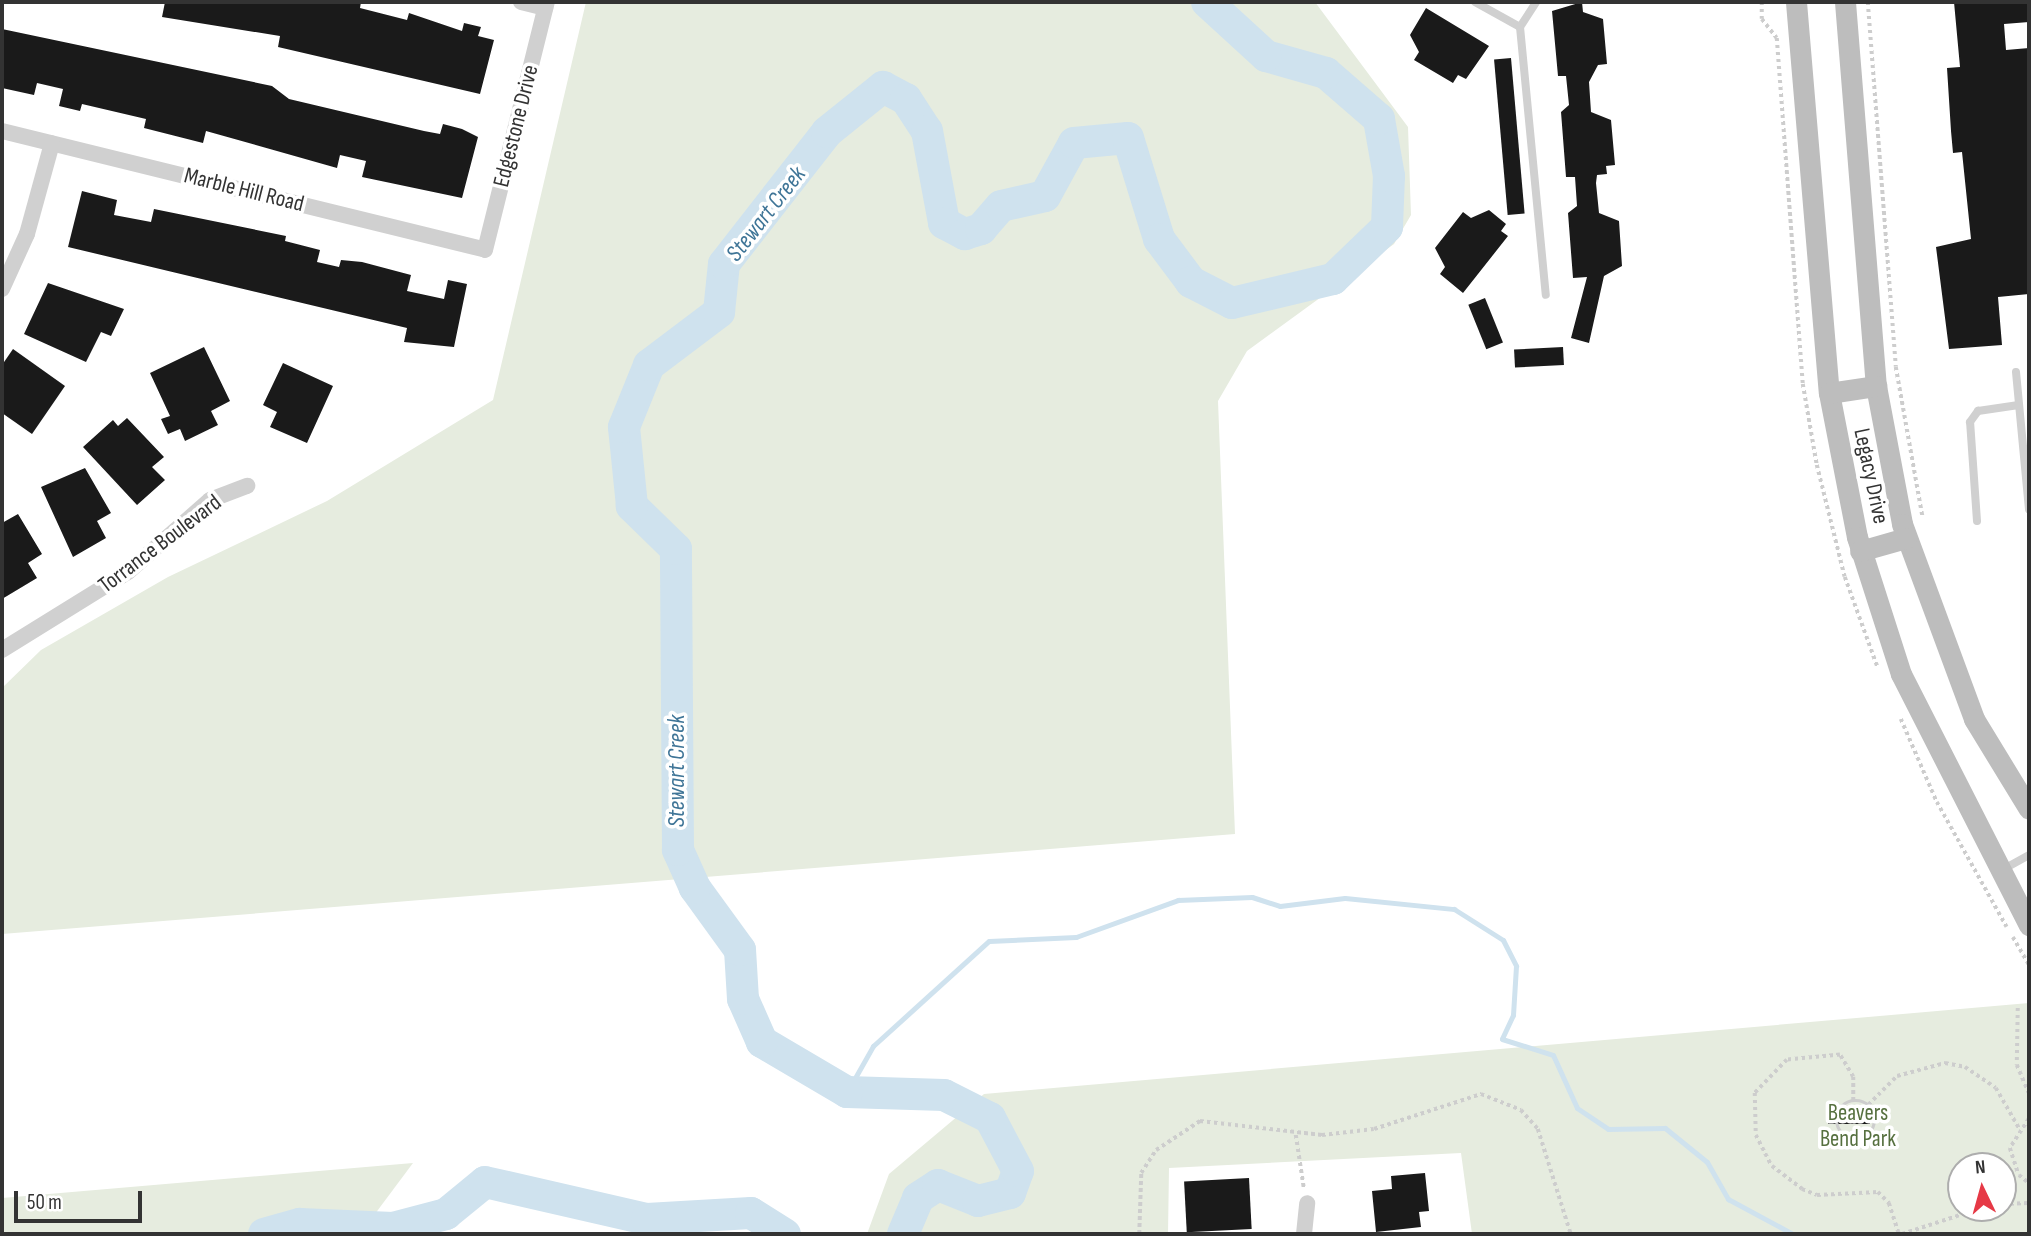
<!DOCTYPE html>
<html>
<head>
<meta charset="utf-8">
<style>
	body { margin:0 }
	#map { position:relative; width:2031px; height:1236px; overflow:hidden; background:#fff; font-family:"Sofia Sans Condensed",sans-serif }
	div>[style] { position:absolute }
	[style*='--x'] { left:calc(var(--x)*1px); top:calc(var(--y)*1px); width:calc(var(--w)*1px); rotate:calc(var(--a)*1deg) }
	.green>* { inset:0; background:#e6ecdf }
	.stream>* { height:5px; margin:-2.5px; padding:0 2.5px; transform-origin:2.5px; border-radius:2.5px; background:#cfe2ee }
	.river>* { height:32px; margin:-16px; padding:0 16px; transform-origin:16px; border-radius:16px; background:#cfe2ee }
	.building>* { inset:0; background:#1a1a1a; transform-origin:0 0 }
	.path>* { height:3.5px; margin-top:-1.75px; transform-origin:0; background:repeating-linear-gradient(90deg,#cdcdcd 0 3.5px,transparent 0 7px) }
	.path>.ring { margin:-1.75px; padding:0; box-sizing:content-box; background:none; border:3.5px solid #cdcdcd; border-radius:50% }
	.service>* { height:8px; margin:-4px; padding:0 4px; transform-origin:4px; border-radius:4px; background:#d0d0d0 }
	.minor>* { height:16px; margin:-8px; padding:0 8px; transform-origin:8px; border-radius:8px; background:#d0d0d0 }
	.secondary>* { height:21px; margin:-10.5px; padding:0 10.5px; transform-origin:10.5px; border-radius:10.5px; background:#bdbdbd }
	span { translate:-50% -50%; white-space:nowrap; text-align:center; line-height:1.15; -webkit-text-stroke:7px #fff; paint-order:stroke }
	.street-label { font-size:23px; color:#333 }
	.park-label { font-size:23px; color:#56703f }
	.water-label { font-size:24px; color:#3f7597; font-style:italic }
	.frame { position:absolute; inset:0; border:4px solid #333; pointer-events:none }
	.north { position:absolute; left:1947px; top:1152px; width:70px; height:70px; box-sizing:border-box; background:#fff; border:2px solid #adadad; border-radius:50%; rotate:355deg; font-size:19px; font-weight:700; line-height:28px; text-align:center; color:#333 }
	.north::after { content:''; display:block; margin:auto; width:24px; height:32px; background:#e63946; clip-path:polygon(50% 0,100% 100%,50% 72%,0 100%) }
	.scale { position:absolute; left:14px; top:1191px; width:128px; height:32px; box-sizing:border-box; border:4px solid #333; border-top:0; padding-left:9px; font-size:21px; line-height:24px; white-space:nowrap; color:#333; -webkit-text-stroke:5px #fff; paint-order:stroke }
</style>
</head>
<body>
<div id="map">
	<div class="green">
		<div style="clip-path:polygon(586px 2px,1315px 2px,1408px 127px,1411px 215px,1394px 244px,1247px 351px,1218px 401px,1235px 834px,2px 934px,2px 688px,41px 650px,168px 577px,327px 501px,493px 400px)"></div>
		<div style="clip-path:polygon(evenodd,2029px 1003px,2029px 1234px,1472px 1234px,1461px 1153px,1169px 1168px,1168px 1234px,867px 1234px,889px 1174px,984px 1094px,2029px 1003px,1961px 1166px,2003px 1166px,2003px 1208px,1961px 1208px,1961px 1166px)"></div>
		<div style="clip-path:polygon(413px 1163px,360px 1234px,2px 1234px,2px 1198px)"></div>
	</div>
	<div class="stream">
		<div style="--x:847;--y:1092;--w:53;--a:-60.5"></div>
		<div style="--x:873;--y:1046;--w:156;--a:-42.2"></div>
		<div style="--x:989;--y:941;--w:87;--a:-2.6"></div>
		<div style="--x:1076;--y:937;--w:109;--a:-19.9"></div>
		<div style="--x:1178;--y:900;--w:74;--a:-2.3"></div>
		<div style="--x:1252;--y:897;--w:29;--a:18"></div>
		<div style="--x:1280;--y:906;--w:65;--a:-7"></div>
		<div style="--x:1345;--y:898;--w:110;--a:5.8"></div>
		<div style="--x:1454;--y:909;--w:58;--a:32.3"></div>
		<div style="--x:1503;--y:940;--w:29;--a:63"></div>
		<div style="--x:1516;--y:966;--w:49;--a:93.5"></div>
		<div style="--x:1513;--y:1015;--w:26;--a:115"></div>
		<div style="--x:1502;--y:1039;--w:53;--a:17.4"></div>
		<div style="--x:1553;--y:1055;--w:58;--a:65.6"></div>
		<div style="--x:1577;--y:1108;--w:37;--a:34"></div>
		<div style="--x:1608;--y:1129;--w:57;--a:-1"></div>
		<div style="--x:1665;--y:1128;--w:54;--a:39"></div>
		<div style="--x:1707;--y:1162;--w:43;--a:60.4"></div>
		<div style="--x:1728;--y:1199;--w:74;--a:28.3"></div>
	</div>
	<div class="river">
		<div style="--x:264;--y:1234;--w:37;--a:-16"></div>
		<div style="--x:300;--y:1224;--w:93;--a:2.5"></div>
		<div style="--x:393;--y:1228;--w:55;--a:-14.8"></div>
		<div style="--x:446;--y:1214;--w:50;--a:-39.4"></div>
		<div style="--x:485;--y:1182;--w:166;--a:12.9"></div>
		<div style="--x:647;--y:1219;--w:104;--a:-3.3"></div>
		<div style="--x:751;--y:1213;--w:40;--a:32"></div>
		<div style="--x:903;--y:1234;--w:39;--a:-67"></div>
		<div style="--x:918;--y:1198;--w:24;--a:-33"></div>
		<div style="--x:938;--y:1185;--w:43;--a:21.8"></div>
		<div style="--x:978;--y:1201;--w:33;--a:-14"></div>
		<div style="--x:1010;--y:1193;--w:23;--a:-70"></div>
		<div style="--x:1018;--y:1171;--w:60;--a:-117.8"></div>
		<div style="--x:990;--y:1118;--w:51;--a:-153.4"></div>
		<div style="--x:944;--y:1095;--w:97;--a:-178.2"></div>
		<div style="--x:847;--y:1092;--w:99;--a:-149.5"></div>
		<div style="--x:762;--y:1042;--w:47;--a:-113.8"></div>
		<div style="--x:743;--y:999;--w:49;--a:-93.5"></div>
		<div style="--x:740;--y:950;--w:77;--a:-126"></div>
		<div style="--x:695;--y:888;--w:42;--a:-114.1"></div>
		<div style="--x:678;--y:850;--w:301;--a:-90.4"></div>
		<div style="--x:676;--y:549;--w:62;--a:-135.7"></div>
		<div style="--x:632;--y:506;--w:79;--a:-95.8"></div>
		<div style="--x:624;--y:427;--w:67;--a:-68"></div>
		<div style="--x:649;--y:365;--w:88;--a:-37.1"></div>
		<div style="--x:719;--y:312;--w:48;--a:-84.1"></div>
		<div style="--x:724;--y:264;--w:167;--a:-52"></div>
		<div style="--x:827;--y:132;--w:72;--a:-38.8"></div>
		<div style="--x:883;--y:87;--w:26;--a:28"></div>
		<div style="--x:906;--y:99;--w:38;--a:57"></div>
		<div style="--x:927;--y:131;--w:94;--a:79.5"></div>
		<div style="--x:944;--y:223;--w:24;--a:28"></div>
		<div style="--x:965;--y:234;--w:17;--a:-17"></div>
		<div style="--x:981;--y:229;--w:30;--a:-49"></div>
		<div style="--x:1001;--y:206;--w:45;--a:-12.8"></div>
		<div style="--x:1045;--y:196;--w:60;--a:-61.3"></div>
		<div style="--x:1074;--y:143;--w:54;--a:-5.3"></div>
		<div style="--x:1128;--y:138;--w:106;--a:72.9"></div>
		<div style="--x:1159;--y:239;--w:54;--a:53.3"></div>
		<div style="--x:1191;--y:282;--w:46;--a:27.1"></div>
		<div style="--x:1232;--y:303;--w:104;--a:-13.4"></div>
		<div style="--x:1333;--y:279;--w:75;--a:-43.9"></div>
		<div style="--x:1387;--y:227;--w:51;--a:-87.8"></div>
		<div style="--x:1389;--y:176;--w:58;--a:-100"></div>
		<div style="--x:1379;--y:119;--w:70;--a:-139"></div>
		<div style="--x:1326;--y:73;--w:62;--a:-164.2"></div>
		<div style="--x:1266;--y:56;--w:80;--a:-137.5"></div>
	</div>
	<div class="building">
		<div style="clip-path:polygon(165px 2px,361px 2px,360px 8px,407px 20px,409px 13px,462px 31px,464px 23px,481px 27px,478px 36px,494px 40px,480px 94px,278px 47px,280px 36px,162px 17px)"></div>
		<div style="clip-path:polygon(1582px 2px,1583px 12px,1603px 19px,1607px 64px,1598px 65px,1589px 82px,1591px 112px,1611px 120px,1615px 165px,1606px 166px,1607px 174px,1597px 175px,1596px 183px,1599px 213px,1619px 221px,1622px 266px,1604px 276px,1589px 343px,1571px 338px,1587px 277px,1573px 278px,1568px 213px,1577px 206px,1575px 177px,1566px 177px,1561px 112px,1569px 105px,1566px 76px,1558px 76px,1552px 11px)"></div>
		<div style="clip-path:polygon(1954px 2px,2029px 2px,2029px 22px,2004px 24px,2006px 50px,2029px 48px,2029px 294px,1998px 297px,2002px 345px,1949px 349px,1936px 247px,1971px 239px,1962px 152px,1953px 153px,1951px 131px,1947px 68px,1960px 67px)"></div>
		<div style="clip-path:polygon(1426px 8px,1489px 46px,1466px 79px,1458px 75px,1453px 83px,1414px 60px,1419px 52px,1410px 35px)"></div>
		<div style="clip-path:polygon(2px 29px,272px 86px,289px 99px,424px 131px,440px 134px,443px 124px,462px 129px,478px 137px,462px 198px,362px 177px,366px 161px,340px 155px,337px 168px,206px 131px,203px 143px,144px 128px,146px 119px,82px 104px,80px 111px,59px 106px,63px 89px,37px 83px,34px 95px,2px 88px)"></div>
		<div style="left:1511px;top:58px;width:156px;height:17px;rotate:85deg"></div>
		<div style="clip-path:polygon(82px 191px,117px 200px,114px 215px,151px 222px,154px 209px,286px 236px,285px 241px,320px 250px,317px 262px,339px 267px,341px 260px,362px 262px,411px 275px,407px 291px,444px 299px,448px 280px,467px 284px,454px 347px,404px 342px,407px 328px,68px 247px)"></div>
		<div style="clip-path:polygon(1489px 210px,1506px 224px,1501px 231px,1508px 236px,1463px 293px,1440px 274px,1445px 267px,1435px 248px,1463px 212px,1471px 218px)"></div>
		<div style="clip-path:polygon(48px 283px,124px 309px,111px 336px,101px 332px,86px 362px,24px 334px)"></div>
		<div style="left:1485px;top:298px;width:48px;height:18px;rotate:68deg"></div>
		<div style="clip-path:polygon(204px 347px,230px 401px,211px 411px,218px 425px,185px 441px,180px 429px,168px 434px,161px 419px,170px 416px,150px 373px)"></div>
		<div style="left:1563px;top:347px;width:18px;height:49px;rotate:87deg"></div>
		<div style="clip-path:polygon(13px 349px,65px 386px,32px 434px,2px 413px,2px 365px)"></div>
		<div style="clip-path:polygon(283px 363px,333px 386px,307px 443px,270px 427px,277px 412px,263px 405px)"></div>
		<div style="clip-path:polygon(127px 418px,164px 457px,152px 467px,165px 480px,137px 505px,83px 447px,113px 420px,118px 426px)"></div>
		<div style="clip-path:polygon(85px 468px,111px 513px,97px 521px,106px 538px,73px 557px,41px 487px)"></div>
		<div style="clip-path:polygon(18px 514px,42px 554px,28px 563px,37px 578px,2px 599px,2px 523px)"></div>
		<div style="clip-path:polygon(1868px 1110px,1870px 1124px,1828px 1124px,1828px 1114px)"></div>
		<div style="clip-path:polygon(1425px 1173px,1429px 1211px,1419px 1212px,1421px 1227px,1376px 1232px,1372px 1191px,1392px 1189px,1391px 1176px)"></div>
		<div style="left:1249px;top:1178px;width:51px;height:65px;rotate:87deg"></div>
	</div>
	<div class="path">
		<div style="--x:1762;--y:2;--w:17;--a:90"></div>
		<div style="--x:1762;--y:19;--w:24;--a:52"></div>
		<div style="--x:1777;--y:38;--w:347;--a:85.7"></div>
		<div style="--x:1803;--y:384;--w:82;--a:80.2"></div>
		<div style="--x:1817;--y:465;--w:115;--a:76"></div>
		<div style="--x:1845;--y:577;--w:97;--a:70.1"></div>
		<div style="--x:1868;--y:2;--w:366;--a:85.6"></div>
		<div style="--x:1896;--y:367;--w:153;--a:79.9"></div>
		<div style="--x:1901;--y:719;--w:90;--a:66.6"></div>
		<div style="--x:1937;--y:802;--w:143;--a:60.8"></div>
		<div style="--x:2013;--y:937;--w:32;--a:60"></div>
		<div style="--x:2018;--y:1008;--w:57;--a:91"></div>
		<div style="--x:2017;--y:1065;--w:30;--a:67"></div>
		<div class="ring" style="left:1837px;top:1101px;width:34.5px;height:34.5px"></div>
		<div style="--x:1853;--y:1101;--w:24;--a:-90"></div>
		<div style="--x:1853;--y:1077;--w:26;--a:-121"></div>
		<div style="--x:1840;--y:1055;--w:53;--a:174.6"></div>
		<div style="--x:1787;--y:1060;--w:46;--a:134.1"></div>
		<div style="--x:1755;--y:1093;--w:42;--a:88.6"></div>
		<div style="--x:1756;--y:1135;--w:35;--a:63"></div>
		<div style="--x:1772;--y:1166;--w:38;--a:37"></div>
		<div style="--x:1802;--y:1189;--w:16;--a:22"></div>
		<div style="--x:1817;--y:1195;--w:61;--a:-2.8"></div>
		<div style="--x:1878;--y:1192;--w:16;--a:45"></div>
		<div style="--x:1889;--y:1203;--w:33;--a:72"></div>
		<div style="--x:1868;--y:1105;--w:41;--a:-45"></div>
		<div style="--x:1897;--y:1076;--w:50;--a:-15.2"></div>
		<div style="--x:1945;--y:1063;--w:20;--a:11"></div>
		<div style="--x:1965;--y:1067;--w:37;--a:34"></div>
		<div style="--x:1996;--y:1088;--w:46;--a:60.1"></div>
		<div style="--x:2029;--y:1119;--w:35;--a:123"></div>
		<div style="--x:2010;--y:1148;--w:28;--a:72"></div>
		<div style="--x:2019;--y:1175;--w:13;--a:39"></div>
		<div style="--x:1296;--y:1135;--w:54;--a:81.4"></div>
		<div style="--x:2003;--y:1204;--w:26;--a:-2"></div>
		<div style="--x:1139;--y:1234;--w:61;--a:-88.1"></div>
		<div style="--x:1141;--y:1173;--w:27;--a:-57"></div>
		<div style="--x:1156;--y:1150;--w:53;--a:-33.4"></div>
		<div style="--x:1200;--y:1121;--w:123;--a:6.5"></div>
		<div style="--x:1322;--y:1135;--w:52;--a:-6.6"></div>
		<div style="--x:1374;--y:1129;--w:113;--a:-18.1"></div>
		<div style="--x:1481;--y:1094;--w:43;--a:21.8"></div>
		<div style="--x:1521;--y:1110;--w:25;--a:48"></div>
		<div style="--x:1538;--y:1129;--w:110;--a:72.6"></div>
		<div style="--x:1902;--y:1234;--w:83;--a:-18.2"></div>
	</div>
	<div class="service">
		<div style="--x:1475;--y:2;--w:51;--a:29.1"></div>
		<div style="--x:1520;--y:27;--w:30;--a:-57"></div>
		<div style="--x:1520;--y:27;--w:269;--a:84.5"></div>
		<div style="--x:2016;--y:372;--w:138;--a:84.6"></div>
		<div style="--x:1977;--y:521;--w:99;--a:-94"></div>
		<div style="--x:1970;--y:422;--w:14;--a:-54"></div>
		<div style="--x:1978;--y:411;--w:41;--a:-8.3"></div>
		<div style="--x:2002;--y:870;--w:31;--a:-29"></div>
	</div>
	<div class="minor">
		<div style="--x:521;--y:2;--w:25;--a:14"></div>
		<div style="--x:2;--y:131;--w:497;--a:13.8"></div>
		<div style="--x:485;--y:250;--w:256;--a:-76"></div>
		<div style="--x:2;--y:289;--w:60;--a:-65.6"></div>
		<div style="--x:27;--y:234;--w:94;--a:-74.6"></div>
		<div style="--x:2;--y:650;--w:148;--a:-31.8"></div>
		<div style="--x:128;--y:572;--w:109;--a:-41.3"></div>
		<div style="--x:210;--y:500;--w:40;--a:-21"></div>
		<div style="--x:1304;--y:1234;--w:31;--a:-84"></div>
	</div>
	<div class="secondary">
		<div style="--x:1796;--y:2;--w:392;--a:85.2"></div>
		<div style="--x:1829;--y:393;--w:147;--a:79"></div>
		<div style="--x:1857;--y:537;--w:144;--a:72.2"></div>
		<div style="--x:1901;--y:674;--w:282;--a:63"></div>
		<div style="--x:1845;--y:2;--w:385;--a:85.4"></div>
		<div style="--x:1876;--y:386;--w:140;--a:79.3"></div>
		<div style="--x:1902;--y:524;--w:208;--a:69.7"></div>
		<div style="--x:1974;--y:719;--w:105;--a:58.6"></div>
		<div style="--x:1829;--y:393;--w:48;--a:-8.5"></div>
		<div style="--x:1860;--y:551;--w:48;--a:-15.8"></div>
	</div>
	<div class="street-label">
		<span style="left:516px;top:126px;rotate:-76deg">Edgestone Drive</span>
		<span style="left:244px;top:190px;rotate:14deg">Marble Hill Road</span>
		<span style="left:1871px;top:476px;rotate:78deg">Legacy Drive</span>
		<span style="left:160px;top:544px;rotate:-37deg">Torrance Boulevard</span>
	</div>
	<div class="park-label">
		<span style="left:1858px;top:1126px">Beavers<br>Bend Park</span>
	</div>
	<div class="water-label">
		<span style="left:766px;top:214px;rotate:-52deg">Stewart Creek</span>
		<span style="left:677px;top:771px;rotate:-90deg">Stewart Creek</span>
	</div>
	<div class="frame"></div>
	<div class="north">N</div>
	<div class="scale">50 m</div>
</div>
</body>
</html>
